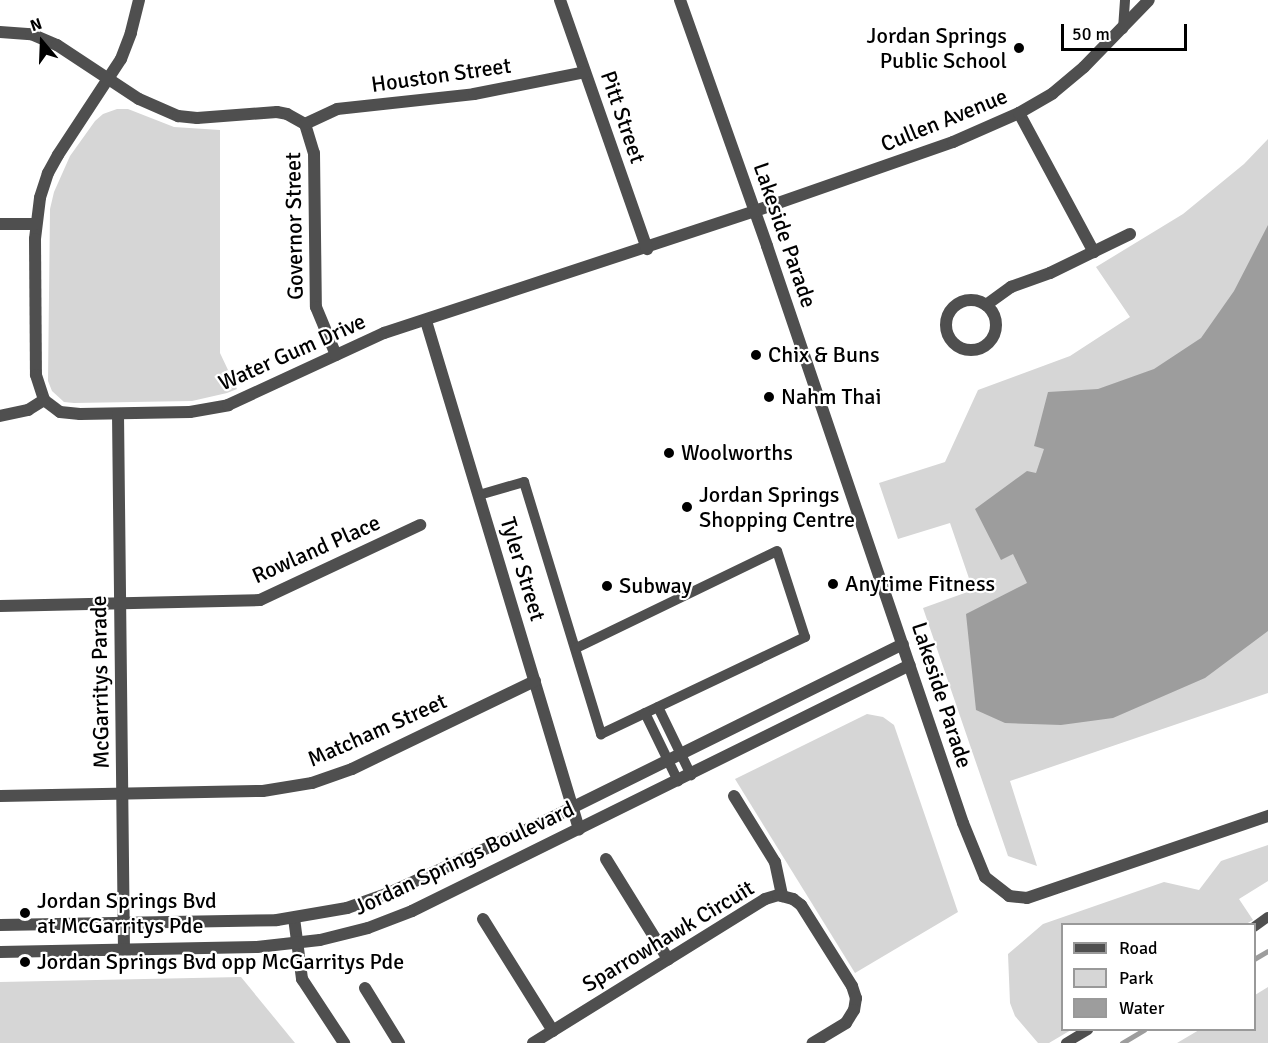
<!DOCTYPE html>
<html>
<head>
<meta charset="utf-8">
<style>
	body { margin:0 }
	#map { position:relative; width:1268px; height:1043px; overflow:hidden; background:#fff; font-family:Signika,sans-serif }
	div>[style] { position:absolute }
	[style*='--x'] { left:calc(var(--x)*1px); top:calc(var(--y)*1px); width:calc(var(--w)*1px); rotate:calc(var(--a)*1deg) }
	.green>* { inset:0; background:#d6d6d6 }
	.water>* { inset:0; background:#9d9d9d }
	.stream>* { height:5px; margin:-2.5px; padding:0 2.5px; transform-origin:2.5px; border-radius:2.5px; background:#9d9d9d }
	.service>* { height:10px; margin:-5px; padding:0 5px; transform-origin:5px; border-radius:5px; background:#4f4f4f }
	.minor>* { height:12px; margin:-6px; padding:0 6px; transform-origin:6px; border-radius:6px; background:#4f4f4f }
	.minor>.ring { margin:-6px; padding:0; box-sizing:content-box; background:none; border:12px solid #4f4f4f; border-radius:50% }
	.tertiary>* { height:12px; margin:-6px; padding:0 6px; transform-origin:6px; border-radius:6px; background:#4f4f4f }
	.dots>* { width:16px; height:16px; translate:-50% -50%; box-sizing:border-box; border:3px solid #fff; border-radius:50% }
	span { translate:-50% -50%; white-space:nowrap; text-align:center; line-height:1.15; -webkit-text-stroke:4.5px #fff; paint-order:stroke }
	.poi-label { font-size:22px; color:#000 }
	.right { translate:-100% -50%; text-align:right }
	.left { translate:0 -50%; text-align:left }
	.street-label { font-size:22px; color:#000 }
	.legend { position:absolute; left:1061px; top:923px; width:195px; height:108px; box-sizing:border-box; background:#fff; border:2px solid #999; margin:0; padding:8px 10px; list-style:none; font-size:18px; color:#000 }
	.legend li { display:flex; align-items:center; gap:12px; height:30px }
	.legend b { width:30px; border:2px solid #999 }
	.north { position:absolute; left:12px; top:12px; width:60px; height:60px; -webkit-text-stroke:4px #fff; paint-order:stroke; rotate:341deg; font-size:16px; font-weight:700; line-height:24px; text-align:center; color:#000 }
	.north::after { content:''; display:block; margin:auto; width:21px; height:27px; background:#000; clip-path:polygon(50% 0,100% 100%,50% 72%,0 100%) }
	.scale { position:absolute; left:1061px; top:24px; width:126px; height:27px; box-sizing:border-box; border:3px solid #000; border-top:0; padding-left:8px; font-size:18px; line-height:21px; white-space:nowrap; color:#000; -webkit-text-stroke:4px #fff; paint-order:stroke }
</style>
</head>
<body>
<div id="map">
	<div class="green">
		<div style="clip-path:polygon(117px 109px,128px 109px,174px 127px,220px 130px,220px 353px,237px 389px,227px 393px,192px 401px,74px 403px,64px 402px,52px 391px,48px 381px,50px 209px,54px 192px,70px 156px,95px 121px,103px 114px)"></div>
		<div style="clip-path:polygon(1268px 139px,1268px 693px,1010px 781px,1037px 866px,1008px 856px,923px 608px,973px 590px,950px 523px,898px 539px,879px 483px,945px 462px,978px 390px,1070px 356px,1130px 317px,1096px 267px,1183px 214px,1244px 164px)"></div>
		<div style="clip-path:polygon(867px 714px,883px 717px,894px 725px,958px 912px,855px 973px,735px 779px)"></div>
		<div style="clip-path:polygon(1268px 845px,1268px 881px,1239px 899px,1253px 920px,1246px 924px,1062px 924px,1062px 1030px,1071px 1030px,1049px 1043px,1038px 1043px,1015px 1016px,1010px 1003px,1008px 954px,1043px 924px,1164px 882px,1199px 890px,1221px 861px)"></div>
		<div style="clip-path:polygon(241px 977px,295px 1043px,0 1043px,0 982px)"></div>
		<div style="clip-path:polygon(1268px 987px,1268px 1043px,1177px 1043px,1199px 1030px,1254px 1030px,1255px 995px)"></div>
	</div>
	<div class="water">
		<div style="clip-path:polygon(1268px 225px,1268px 631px,1205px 678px,1113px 718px,1061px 725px,1005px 723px,976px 710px,966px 614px,1027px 583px,1013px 554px,1001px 560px,975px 509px,1027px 471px,1036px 473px,1044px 449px,1034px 446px,1048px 392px,1098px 389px,1154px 369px,1201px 338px,1234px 291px)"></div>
	</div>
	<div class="stream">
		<div style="--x:1254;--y:959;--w:16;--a:-30"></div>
		<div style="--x:1122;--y:1043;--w:26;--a:-31"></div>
	</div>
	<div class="service">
		<div style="--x:1123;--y:29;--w:29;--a:-86"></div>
		<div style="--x:479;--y:495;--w:47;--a:-16.1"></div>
		<div style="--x:524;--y:482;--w:264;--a:73"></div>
		<div style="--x:601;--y:734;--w:226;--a:-25.4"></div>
		<div style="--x:805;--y:637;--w:90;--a:-108"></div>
		<div style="--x:777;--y:551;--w:223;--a:154.2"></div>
		<div style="--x:658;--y:707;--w:76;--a:64.1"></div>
		<div style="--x:645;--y:713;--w:76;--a:64.1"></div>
		<div style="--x:1254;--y:927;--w:17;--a:-36"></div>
		<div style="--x:1066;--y:1043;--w:26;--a:-31"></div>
	</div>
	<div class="minor">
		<div style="--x:139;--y:0;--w:34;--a:104"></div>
		<div style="--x:131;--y:33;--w:28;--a:111"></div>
		<div style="--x:121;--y:59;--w:115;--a:123.3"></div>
		<div style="--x:58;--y:155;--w:21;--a:119"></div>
		<div style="--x:48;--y:173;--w:26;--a:108"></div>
		<div style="--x:40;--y:198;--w:41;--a:97"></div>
		<div style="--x:35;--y:239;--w:136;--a:89.6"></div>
		<div style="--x:36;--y:375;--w:26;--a:72"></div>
		<div style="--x:44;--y:400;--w:20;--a:37"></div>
		<div style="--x:60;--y:412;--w:20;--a:6"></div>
		<div style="--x:80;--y:414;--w:110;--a:-1"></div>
		<div style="--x:190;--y:412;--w:39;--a:-10"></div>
		<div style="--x:228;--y:405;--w:172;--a:-24.8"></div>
		<div style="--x:384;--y:333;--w:391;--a:-18.2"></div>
		<div style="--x:560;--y:0;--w:264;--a:70.7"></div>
		<div style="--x:0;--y:32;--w:31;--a:4"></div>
		<div style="--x:31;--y:34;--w:28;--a:23"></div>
		<div style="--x:57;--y:45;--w:98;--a:33.4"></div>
		<div style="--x:139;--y:99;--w:43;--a:23.6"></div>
		<div style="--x:178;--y:116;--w:19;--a:6"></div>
		<div style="--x:197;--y:118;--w:80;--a:-4.3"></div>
		<div style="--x:277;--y:112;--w:10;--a:11"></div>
		<div style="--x:287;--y:114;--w:21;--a:29"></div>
		<div style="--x:305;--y:124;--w:30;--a:73"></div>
		<div style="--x:314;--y:153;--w:154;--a:89.3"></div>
		<div style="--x:316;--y:307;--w:52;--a:67.4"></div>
		<div style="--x:1019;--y:113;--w:158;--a:61.7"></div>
		<div style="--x:305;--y:124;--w:35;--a:-25"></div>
		<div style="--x:337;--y:109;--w:138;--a:-6.2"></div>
		<div style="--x:474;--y:94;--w:113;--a:-11.2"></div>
		<div style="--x:0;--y:224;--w:36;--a:0"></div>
		<div class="ring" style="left:946px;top:300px;width:38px;height:38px"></div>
		<div style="--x:986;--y:305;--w:31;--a:-36"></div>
		<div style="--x:1011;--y:287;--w:41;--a:-19.7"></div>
		<div style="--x:1050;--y:273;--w:89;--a:-26"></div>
		<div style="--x:426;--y:321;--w:531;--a:73.24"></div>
		<div style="--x:118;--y:414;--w:535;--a:89.36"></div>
		<div style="--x:0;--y:416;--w:29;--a:-12"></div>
		<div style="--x:28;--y:410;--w:19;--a:-32"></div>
		<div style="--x:0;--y:606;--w:260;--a:-1.3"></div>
		<div style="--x:260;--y:600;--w:177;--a:-25.1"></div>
		<div style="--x:0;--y:796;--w:263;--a:-1.1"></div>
		<div style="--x:263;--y:791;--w:50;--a:-9.3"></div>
		<div style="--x:312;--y:783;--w:42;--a:-19.3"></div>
		<div style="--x:352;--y:769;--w:203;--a:-25.7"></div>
		<div style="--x:734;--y:796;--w:78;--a:58.2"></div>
		<div style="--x:775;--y:862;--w:35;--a:78"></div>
		<div style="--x:606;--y:859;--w:118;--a:58.2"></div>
		<div style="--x:294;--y:918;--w:62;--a:82.5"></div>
		<div style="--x:302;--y:979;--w:77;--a:56.7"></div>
		<div style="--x:483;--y:919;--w:132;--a:58"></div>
		<div style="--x:365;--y:988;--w:65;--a:58.3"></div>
		<div style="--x:533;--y:1043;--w:273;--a:-31.8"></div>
		<div style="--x:765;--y:899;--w:14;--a:-17"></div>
		<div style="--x:778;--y:895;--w:16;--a:15"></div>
		<div style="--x:793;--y:899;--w:10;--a:37"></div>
		<div style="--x:801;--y:905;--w:96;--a:57.8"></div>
		<div style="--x:852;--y:986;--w:13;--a:72"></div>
		<div style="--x:856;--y:998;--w:12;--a:99"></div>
		<div style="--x:854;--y:1010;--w:15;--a:122"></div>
		<div style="--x:846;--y:1023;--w:39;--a:149"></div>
	</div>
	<div class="tertiary">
		<div style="--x:680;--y:0;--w:261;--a:70.5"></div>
		<div style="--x:767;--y:246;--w:609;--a:71.24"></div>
		<div style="--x:963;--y:823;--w:58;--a:67.8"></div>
		<div style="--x:985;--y:877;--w:31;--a:38"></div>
		<div style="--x:1009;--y:896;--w:18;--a:6"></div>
		<div style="--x:1027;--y:898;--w:255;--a:-18.8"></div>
		<div style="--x:755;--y:211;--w:210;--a:-19.2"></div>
		<div style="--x:953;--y:142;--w:72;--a:-23.7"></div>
		<div style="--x:1019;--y:113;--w:39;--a:-30"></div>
		<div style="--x:1053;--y:93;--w:40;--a:-40"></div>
		<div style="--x:1084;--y:67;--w:93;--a:-45.9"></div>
		<div style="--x:0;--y:925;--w:277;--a:-1"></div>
		<div style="--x:277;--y:920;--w:71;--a:-9.7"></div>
		<div style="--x:347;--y:908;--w:45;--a:-19.7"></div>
		<div style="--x:389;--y:893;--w:163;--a:-24.7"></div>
		<div style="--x:537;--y:825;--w:408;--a:-26.3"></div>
		<div style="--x:0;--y:952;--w:257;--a:-1.1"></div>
		<div style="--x:257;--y:947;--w:63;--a:-6.3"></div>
		<div style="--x:320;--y:940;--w:49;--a:-14"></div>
		<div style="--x:368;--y:928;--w:47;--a:-21.1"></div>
		<div style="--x:412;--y:911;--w:555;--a:-26.29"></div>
	</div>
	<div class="dots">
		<div style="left:1019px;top:48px;background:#000"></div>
		<div style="left:756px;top:355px;background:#000"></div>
		<div style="left:769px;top:397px;background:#000"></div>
		<div style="left:669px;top:453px;background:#000"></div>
		<div style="left:687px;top:507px;background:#000"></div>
		<div style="left:833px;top:584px;background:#000"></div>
		<div style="left:607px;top:586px;background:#000"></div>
		<div style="left:25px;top:913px;background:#000"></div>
		<div style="left:25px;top:962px;background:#000"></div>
	</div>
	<div class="poi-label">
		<span class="right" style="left:1007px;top:48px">Jordan Springs<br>Public School</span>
		<span class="left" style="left:768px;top:355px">Chix &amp; Buns</span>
		<span class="left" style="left:781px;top:397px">Nahm Thai</span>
		<span class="left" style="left:681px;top:453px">Woolworths</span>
		<span class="left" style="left:699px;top:507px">Jordan Springs<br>Shopping Centre</span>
		<span class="left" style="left:845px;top:584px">Anytime Fitness</span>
		<span class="left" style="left:619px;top:586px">Subway</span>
		<span class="left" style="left:37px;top:913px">Jordan Springs Bvd<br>at McGarritys Pde</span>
		<span class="left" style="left:37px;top:962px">Jordan Springs Bvd opp McGarritys Pde</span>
	</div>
	<div class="street-label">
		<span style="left:441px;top:75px;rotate:-8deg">Houston Street</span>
		<span style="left:623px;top:117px;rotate:71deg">Pitt Street</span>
		<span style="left:944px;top:120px;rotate:-22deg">Cullen Avenue</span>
		<span style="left:294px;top:226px;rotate:-91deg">Governor Street</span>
		<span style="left:785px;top:235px;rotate:71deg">Lakeside Parade</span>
		<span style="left:292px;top:352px;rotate:-24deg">Water Gum Drive</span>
		<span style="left:316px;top:549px;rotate:-24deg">Rowland Place</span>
		<span style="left:523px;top:569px;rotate:73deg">Tyler Street</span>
		<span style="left:100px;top:682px;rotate:-91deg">McGarritys Parade</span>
		<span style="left:942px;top:695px;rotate:72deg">Lakeside Parade</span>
		<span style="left:377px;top:730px;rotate:-24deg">Matcham Street</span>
		<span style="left:464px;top:858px;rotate:-25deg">Jordan Springs Boulevard</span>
		<span style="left:668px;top:936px;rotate:-31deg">Sparrowhawk Circuit</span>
	</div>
	<ul class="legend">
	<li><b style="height:8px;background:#4f4f4f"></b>Road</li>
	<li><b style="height:16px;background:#d6d6d6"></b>Park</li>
	<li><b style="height:16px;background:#9d9d9d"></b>Water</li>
	</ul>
	<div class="north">N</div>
	<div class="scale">50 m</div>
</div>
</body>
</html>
